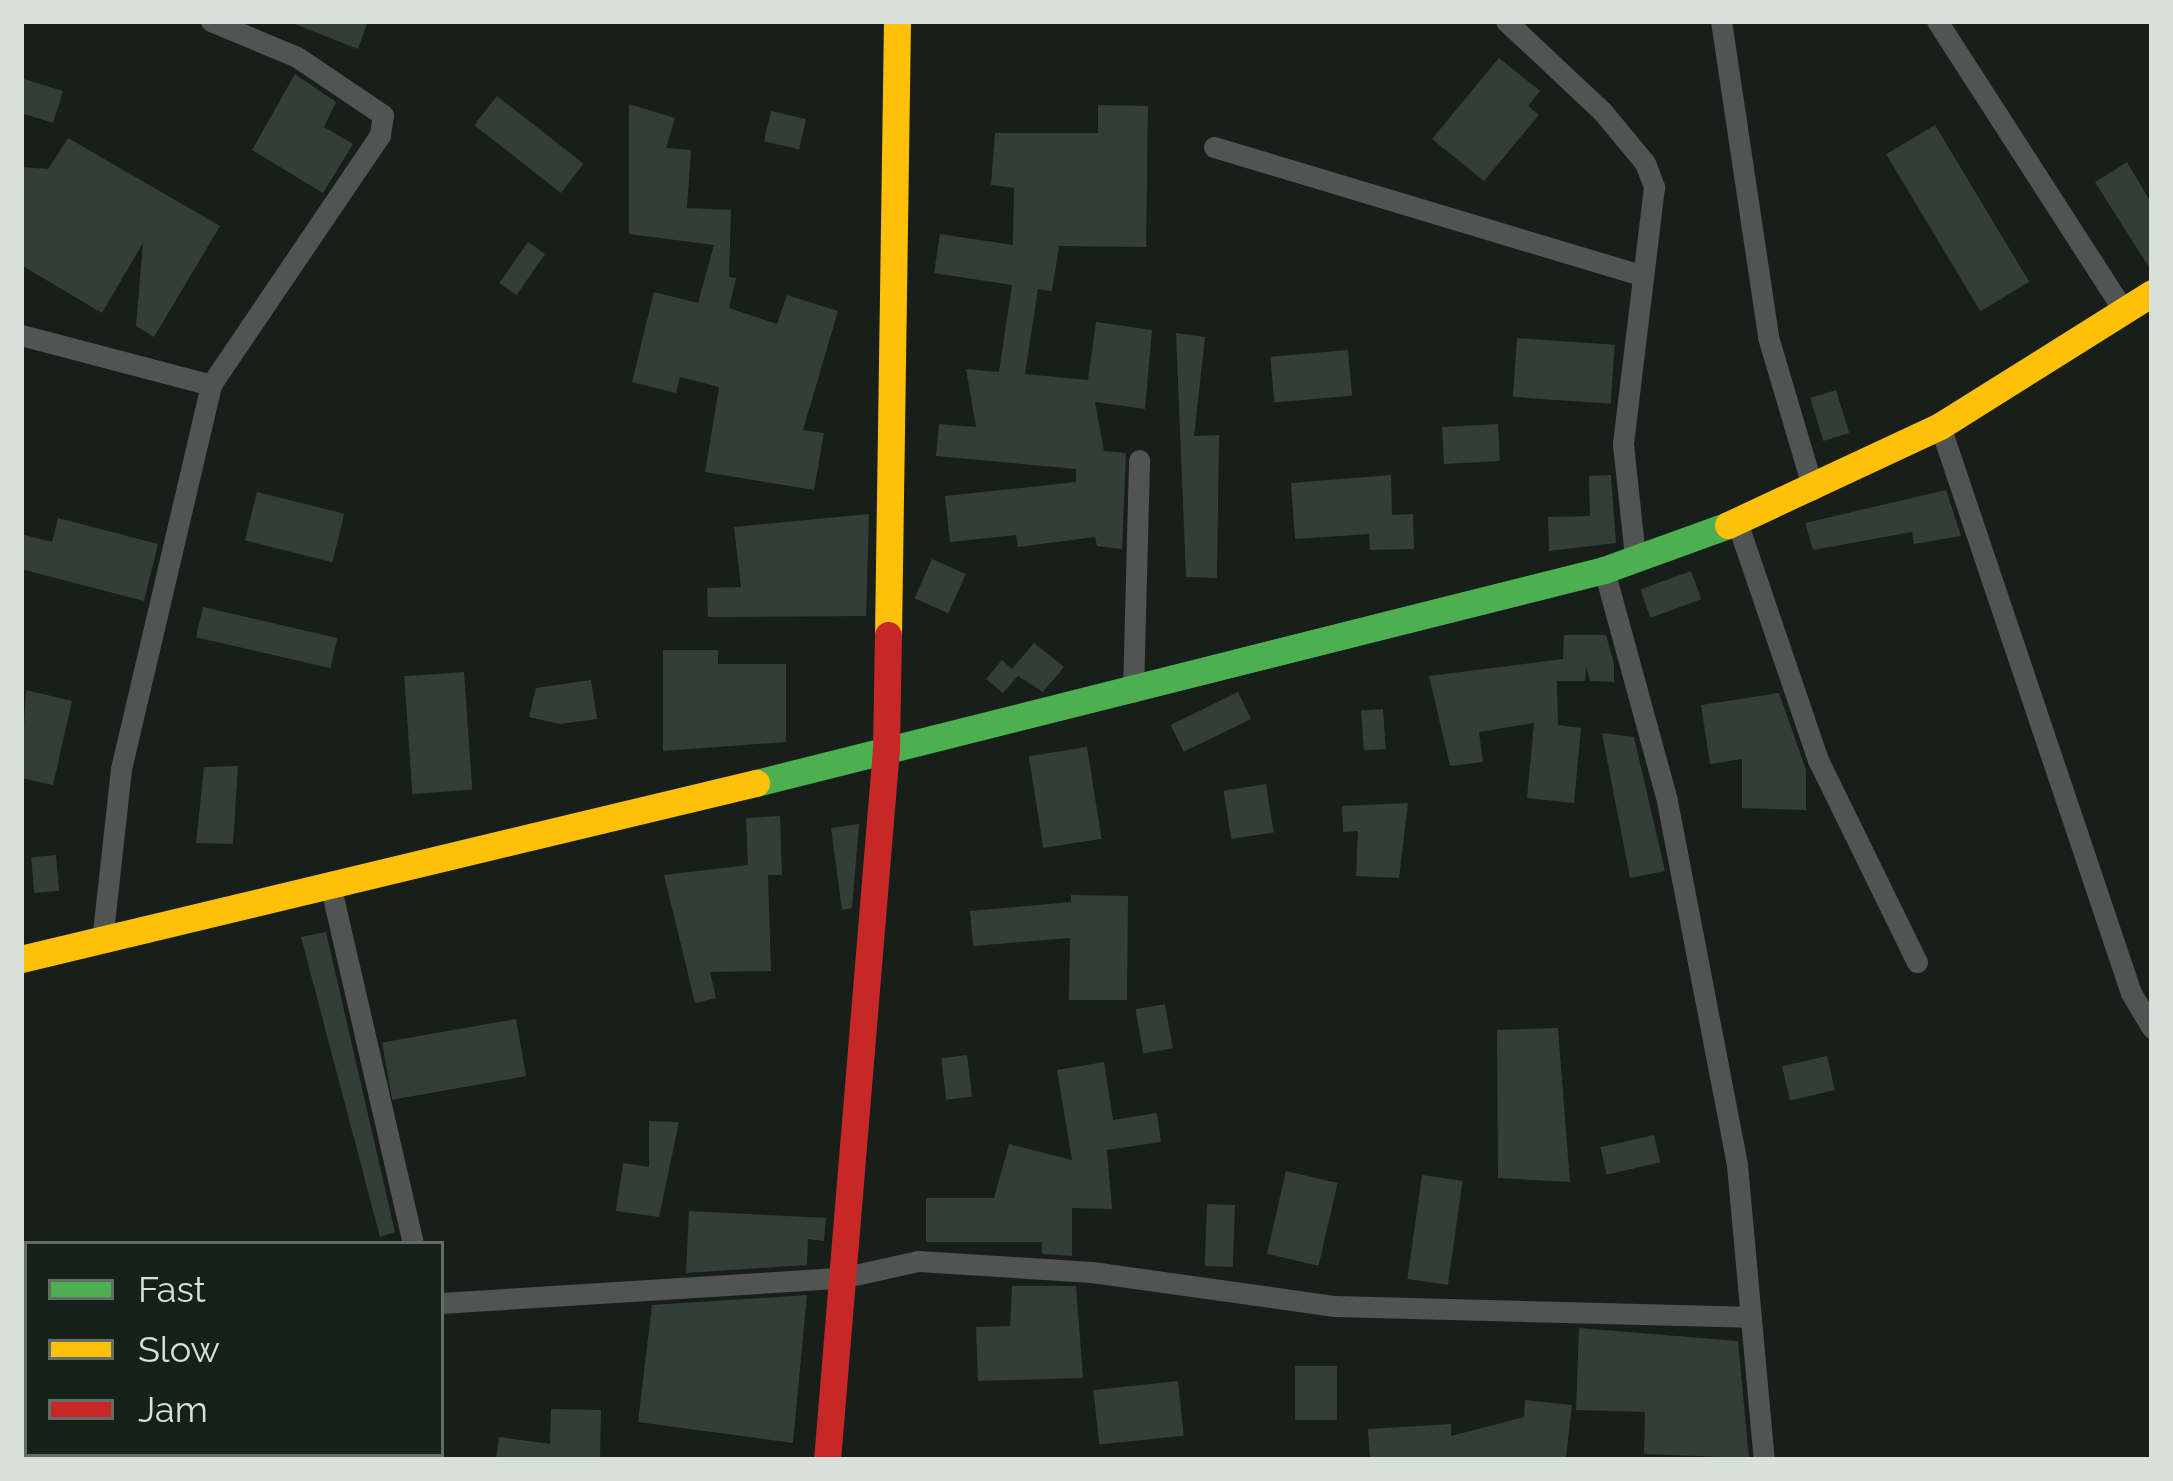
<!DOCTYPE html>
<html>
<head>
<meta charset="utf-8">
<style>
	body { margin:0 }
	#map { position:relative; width:2173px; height:1481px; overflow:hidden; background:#181e1a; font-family:Raleway,sans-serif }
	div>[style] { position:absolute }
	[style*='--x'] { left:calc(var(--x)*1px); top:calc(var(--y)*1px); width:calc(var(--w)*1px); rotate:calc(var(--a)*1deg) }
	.building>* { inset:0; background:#333e38; transform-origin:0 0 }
	.street>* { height:21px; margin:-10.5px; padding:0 10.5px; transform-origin:10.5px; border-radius:10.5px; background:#515452 }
	.fast>* { height:27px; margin:-13.5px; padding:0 13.5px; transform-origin:13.5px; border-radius:13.5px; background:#4caf50 }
	.slow>* { height:27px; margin:-13.5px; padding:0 13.5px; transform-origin:13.5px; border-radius:13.5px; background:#ffc107 }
	.jam>* { height:27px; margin:-13.5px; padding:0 13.5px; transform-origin:13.5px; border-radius:13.5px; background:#c62828 }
	span { translate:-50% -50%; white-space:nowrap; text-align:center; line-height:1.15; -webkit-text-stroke:9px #152119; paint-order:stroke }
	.frame { position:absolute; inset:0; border:24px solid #d8e0da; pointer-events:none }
	.legend { position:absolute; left:24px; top:1241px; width:420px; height:216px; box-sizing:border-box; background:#152119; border:3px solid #636d66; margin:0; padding:15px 21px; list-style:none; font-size:36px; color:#d8e0da }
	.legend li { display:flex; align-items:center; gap:24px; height:60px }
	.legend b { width:60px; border:3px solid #636d66 }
</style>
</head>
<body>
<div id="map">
	<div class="building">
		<div style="clip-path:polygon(287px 21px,368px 21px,358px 49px)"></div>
		<div style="clip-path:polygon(1499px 58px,1540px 91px,1528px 106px,1539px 115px,1484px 181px,1432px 139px)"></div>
		<div style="clip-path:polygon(295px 74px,336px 102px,324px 127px,353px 144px,323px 193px,252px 150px)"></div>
		<div style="clip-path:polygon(21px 78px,63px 91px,53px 123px,21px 113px)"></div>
		<div style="left:497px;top:96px;width:110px;height:37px;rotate:38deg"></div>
		<div style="clip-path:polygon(629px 104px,675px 118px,666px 148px,691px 150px,687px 208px,731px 210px,729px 277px,736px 278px,729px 308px,777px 324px,787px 295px,838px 311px,803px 430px,824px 433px,814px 490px,705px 472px,719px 387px,680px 377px,676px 393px,632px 382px,654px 292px,698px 303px,714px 245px,629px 234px)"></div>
		<div style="clip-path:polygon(1098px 105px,1148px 106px,1146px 247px,1059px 246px,1052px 291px,1038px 289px,1025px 374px,1088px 380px,1096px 322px,1152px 330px,1145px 409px,1095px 402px,1104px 451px,1126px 453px,1122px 549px,1097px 546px,1095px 537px,1018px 547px,1016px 535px,950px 542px,945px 496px,1076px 482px,1076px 469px,936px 456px,939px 424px,976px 427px,966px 369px,999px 372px,1012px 285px,934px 273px,940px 234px,1013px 245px,1014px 188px,991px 185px,995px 133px,1098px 133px)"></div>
		<div style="left:771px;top:111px;width:36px;height:31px;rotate:13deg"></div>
		<div style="left:1935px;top:125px;width:183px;height:57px;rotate:59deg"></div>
		<div style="clip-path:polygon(68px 138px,220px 226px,154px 337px,136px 326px,143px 243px,102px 313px,21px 265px,21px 167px,48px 169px)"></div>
		<div style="clip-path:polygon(2127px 162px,2152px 204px,2152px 272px,2095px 182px)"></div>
		<div style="left:528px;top:242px;width:21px;height:50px;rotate:35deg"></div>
		<div style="clip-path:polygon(1176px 333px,1205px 337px,1194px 436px,1219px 435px,1217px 578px,1186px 577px)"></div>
		<div style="left:1517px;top:338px;width:98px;height:59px;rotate:4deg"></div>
		<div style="left:1348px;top:350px;width:46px;height:78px;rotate:85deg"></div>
		<div style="left:1836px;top:390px;width:45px;height:27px;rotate:73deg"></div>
		<div style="left:1498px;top:424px;width:37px;height:56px;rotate:87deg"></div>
		<div style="clip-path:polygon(1391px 475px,1392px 515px,1413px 514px,1414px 549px,1370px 550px,1369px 534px,1295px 539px,1291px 483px)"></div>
		<div style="clip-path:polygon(1611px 475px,1616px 543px,1549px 551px,1548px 517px,1590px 516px,1589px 476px)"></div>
		<div style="clip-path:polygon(1946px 490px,1961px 536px,1914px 544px,1912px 532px,1813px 550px,1805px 523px)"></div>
		<div style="left:257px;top:492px;width:90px;height:50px;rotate:14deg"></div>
		<div style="clip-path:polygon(869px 514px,866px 616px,708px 617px,707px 588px,741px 587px,734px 527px)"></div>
		<div style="clip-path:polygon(58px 518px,158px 544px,144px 601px,21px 569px,21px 534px,52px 542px)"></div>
		<div style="left:932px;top:559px;width:37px;height:43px;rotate:24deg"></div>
		<div style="left:1691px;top:571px;width:30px;height:54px;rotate:70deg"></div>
		<div style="left:203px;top:607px;width:138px;height:31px;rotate:13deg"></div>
		<div style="clip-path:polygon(1564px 635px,1606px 635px,1614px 664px,1614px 682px,1590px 681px,1586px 666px,1585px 681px,1557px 681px,1558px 725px,1581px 728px,1574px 803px,1527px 798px,1534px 723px,1479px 732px,1483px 762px,1450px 766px,1429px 676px,1563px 659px)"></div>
		<div style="clip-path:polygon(1034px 643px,1064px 667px,1043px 692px,1018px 676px,1003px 693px,986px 679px,1002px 660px,1012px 669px)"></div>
		<div style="clip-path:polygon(663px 650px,718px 650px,718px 664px,786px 664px,786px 742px,663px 751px)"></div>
		<div style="left:464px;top:672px;width:118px;height:60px;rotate:86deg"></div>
		<div style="clip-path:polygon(591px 680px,597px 719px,560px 724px,529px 717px,536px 688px)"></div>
		<div style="clip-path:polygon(26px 690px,72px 701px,53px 785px,21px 778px)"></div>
		<div style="left:1238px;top:692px;width:30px;height:75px;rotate:64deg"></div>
		<div style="clip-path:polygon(1779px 693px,1806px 770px,1806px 810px,1742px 808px,1742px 759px,1710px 764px,1701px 705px)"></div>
		<div style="left:1383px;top:709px;width:40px;height:22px;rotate:86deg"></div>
		<div style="clip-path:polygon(1602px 733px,1634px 737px,1665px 871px,1630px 878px)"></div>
		<div style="left:1087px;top:747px;width:93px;height:59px;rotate:81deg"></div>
		<div style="clip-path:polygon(238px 766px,233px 844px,196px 843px,204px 767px)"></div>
		<div style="left:1266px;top:784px;width:49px;height:43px;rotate:81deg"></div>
		<div style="clip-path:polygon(1408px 803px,1399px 878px,1356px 876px,1358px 831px,1343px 832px,1342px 806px)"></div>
		<div style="clip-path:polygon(780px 816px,782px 875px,768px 875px,771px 971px,710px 972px,716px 998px,695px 1003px,664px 875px,748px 865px,746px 818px)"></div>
		<div style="clip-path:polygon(859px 824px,852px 908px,842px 910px,831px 828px)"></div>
		<div style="left:56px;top:855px;width:36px;height:25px;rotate:85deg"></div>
		<div style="clip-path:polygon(1071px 895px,1128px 896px,1127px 1000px,1069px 1000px,1070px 938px,973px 946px,970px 911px,1071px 902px)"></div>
		<div style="clip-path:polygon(326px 932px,395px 1232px,380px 1237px,301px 937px)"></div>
		<div style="left:1165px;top:1004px;width:45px;height:30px;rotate:80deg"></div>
		<div style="left:516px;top:1019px;width:58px;height:136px;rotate:80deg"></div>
		<div style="clip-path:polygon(1558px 1028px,1570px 1182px,1498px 1178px,1497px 1030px)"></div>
		<div style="left:967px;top:1055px;width:42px;height:26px;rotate:83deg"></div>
		<div style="left:1827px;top:1056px;width:35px;height:46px;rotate:77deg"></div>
		<div style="clip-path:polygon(1104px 1062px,1113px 1120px,1157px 1113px,1161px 1142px,1107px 1150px,1112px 1209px,1072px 1208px,1072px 1256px,1042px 1254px,1042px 1242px,926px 1242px,926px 1198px,994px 1198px,1009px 1144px,1072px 1160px,1057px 1070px)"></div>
		<div style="clip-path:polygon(649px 1121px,679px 1122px,659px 1217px,616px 1211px,623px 1163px,649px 1167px)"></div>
		<div style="left:1654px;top:1135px;width:28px;height:55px;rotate:77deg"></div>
		<div style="left:1286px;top:1171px;width:53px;height:85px;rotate:13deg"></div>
		<div style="left:1422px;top:1175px;width:41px;height:105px;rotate:8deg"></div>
		<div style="left:1207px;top:1204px;width:28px;height:62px;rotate:2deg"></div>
		<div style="clip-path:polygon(689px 1211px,826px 1218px,824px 1241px,808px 1239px,807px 1265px,686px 1273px)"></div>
		<div style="clip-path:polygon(1012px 1286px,1076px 1286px,1083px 1378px,978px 1381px,976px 1327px,1010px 1326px)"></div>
		<div style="clip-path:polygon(807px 1295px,793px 1443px,638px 1422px,652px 1305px)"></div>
		<div style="clip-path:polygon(1579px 1328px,1738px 1341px,1749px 1458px,1644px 1454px,1645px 1412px,1576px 1410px)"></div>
		<div style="left:1295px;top:1366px;width:42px;height:54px"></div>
		<div style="left:1178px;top:1381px;width:55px;height:85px;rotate:84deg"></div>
		<div style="clip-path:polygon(1525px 1400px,1572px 1405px,1566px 1457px,1370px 1460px,1368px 1429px,1451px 1424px,1451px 1436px,1524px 1417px)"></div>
		<div style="clip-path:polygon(551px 1409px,601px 1410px,600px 1460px,496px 1460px,499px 1437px,550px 1444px)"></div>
	</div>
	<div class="street">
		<div style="--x:211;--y:21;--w:93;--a:22.7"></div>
		<div style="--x:297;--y:57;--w:104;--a:34"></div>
		<div style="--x:383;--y:115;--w:20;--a:99"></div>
		<div style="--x:380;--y:135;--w:302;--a:124.1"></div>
		<div style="--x:1506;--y:21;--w:132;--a:43.2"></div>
		<div style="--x:1602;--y:111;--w:67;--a:50.4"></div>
		<div style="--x:1645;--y:163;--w:26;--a:69"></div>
		<div style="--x:1654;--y:187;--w:259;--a:96.9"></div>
		<div style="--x:1623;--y:444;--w:114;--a:83.9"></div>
		<div style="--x:1721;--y:21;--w:319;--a:81.5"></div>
		<div style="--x:1768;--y:337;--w:159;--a:73.5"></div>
		<div style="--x:1937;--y:21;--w:344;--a:57.2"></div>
		<div style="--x:1214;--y:147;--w:448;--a:16.7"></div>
		<div style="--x:21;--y:335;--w:196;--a:14.7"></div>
		<div style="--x:211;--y:385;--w:394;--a:103.2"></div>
		<div style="--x:121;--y:769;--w:172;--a:96.3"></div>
		<div style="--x:1940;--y:426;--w:598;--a:71.38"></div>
		<div style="--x:2131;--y:993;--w:41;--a:59"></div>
		<div style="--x:1737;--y:522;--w:251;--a:71.2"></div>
		<div style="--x:1818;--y:760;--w:225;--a:63.9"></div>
		<div style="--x:1604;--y:570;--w:239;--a:74.7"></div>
		<div style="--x:1667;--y:801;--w:371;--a:79.1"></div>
		<div style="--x:1737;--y:1165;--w:296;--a:84.8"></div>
		<div style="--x:1133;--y:692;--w:232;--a:-88.5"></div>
		<div style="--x:330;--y:884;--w:369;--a:77"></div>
		<div style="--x:441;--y:1303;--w:401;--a:-3.6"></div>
		<div style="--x:841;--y:1278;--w:79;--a:-12.4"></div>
		<div style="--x:918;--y:1261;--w:174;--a:3.6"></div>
		<div style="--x:1092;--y:1272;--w:245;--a:8"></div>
		<div style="--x:1335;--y:1306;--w:413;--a:1.5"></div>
		<div style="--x:21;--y:1382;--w:6;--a:0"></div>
	</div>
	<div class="fast">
		<div style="--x:756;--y:783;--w:874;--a:-14.1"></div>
		<div style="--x:1604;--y:570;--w:132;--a:-19.9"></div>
	</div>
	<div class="slow">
		<div style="--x:1728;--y:525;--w:234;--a:-25"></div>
		<div style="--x:1940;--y:426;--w:250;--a:-32.1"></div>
		<div style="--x:888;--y:635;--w:614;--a:-89.16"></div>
		<div style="--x:21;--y:959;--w:756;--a:-13.47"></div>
	</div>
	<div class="jam">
		<div style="--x:827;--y:1460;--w:713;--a:-85.26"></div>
		<div style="--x:886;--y:749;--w:114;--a:-89"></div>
	</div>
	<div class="frame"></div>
	<ul class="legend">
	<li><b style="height:15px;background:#4caf50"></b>Fast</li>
	<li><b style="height:15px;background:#ffc107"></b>Slow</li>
	<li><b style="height:15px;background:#c62828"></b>Jam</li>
	</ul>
</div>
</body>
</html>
